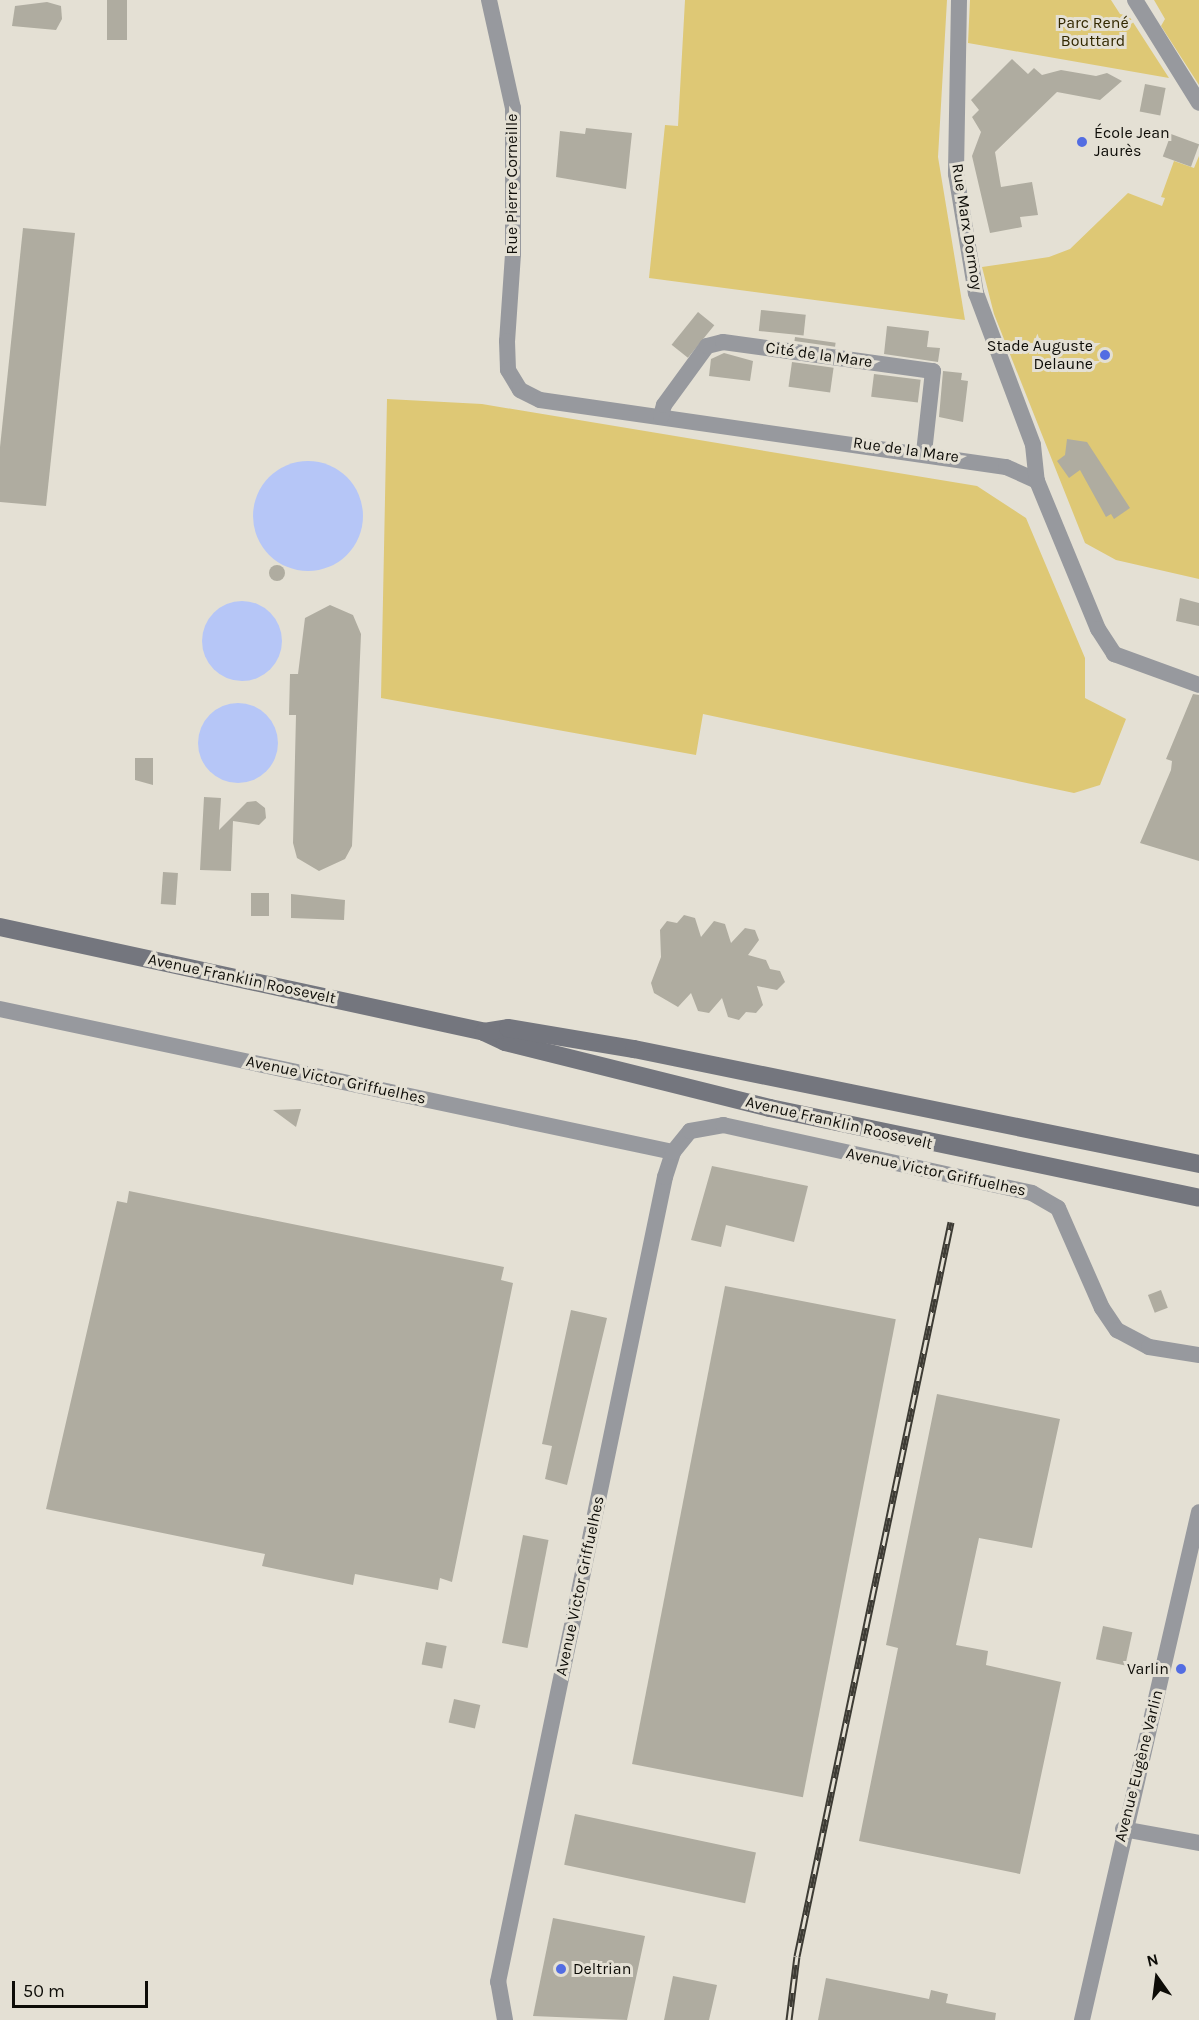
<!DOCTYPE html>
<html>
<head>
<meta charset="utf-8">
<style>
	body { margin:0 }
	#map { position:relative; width:1199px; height:2020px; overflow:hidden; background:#e4e0d4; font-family:Karla,sans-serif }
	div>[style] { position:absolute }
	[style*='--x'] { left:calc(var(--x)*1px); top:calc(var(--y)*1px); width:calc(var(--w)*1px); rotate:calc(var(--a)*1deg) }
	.green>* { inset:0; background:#dec875 }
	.water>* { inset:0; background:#b6c6f7 }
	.round { border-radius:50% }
	.building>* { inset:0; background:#afaca0; transform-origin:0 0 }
	.street>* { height:16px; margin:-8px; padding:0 8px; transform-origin:8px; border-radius:8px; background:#97999e }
	.secondary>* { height:18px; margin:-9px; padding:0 9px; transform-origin:9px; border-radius:9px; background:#74767e }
	.rail>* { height:7px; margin-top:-3.5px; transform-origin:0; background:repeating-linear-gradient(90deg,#e4e0d4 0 14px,#3d3b34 0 28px); box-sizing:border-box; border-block:2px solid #3d3b34 }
	.dots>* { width:16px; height:16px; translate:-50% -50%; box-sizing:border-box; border:3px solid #e4e0d4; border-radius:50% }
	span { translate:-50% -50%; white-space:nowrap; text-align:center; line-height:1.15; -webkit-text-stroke:6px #e4e0d4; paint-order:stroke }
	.park-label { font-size:16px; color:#322800 }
	.poi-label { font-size:16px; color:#0e0d08 }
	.left { translate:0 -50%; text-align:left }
	.right { translate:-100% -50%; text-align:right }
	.street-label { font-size:16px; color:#0e0d08 }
	.north { position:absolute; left:1127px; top:1948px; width:60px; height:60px; -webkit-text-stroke:4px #e4e0d4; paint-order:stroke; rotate:346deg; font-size:16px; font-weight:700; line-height:24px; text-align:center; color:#0e0d08 }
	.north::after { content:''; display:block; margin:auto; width:21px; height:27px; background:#0e0d08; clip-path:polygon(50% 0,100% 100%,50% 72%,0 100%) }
	.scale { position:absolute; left:12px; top:1981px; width:136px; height:27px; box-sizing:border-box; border:3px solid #0e0d08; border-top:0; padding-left:8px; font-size:18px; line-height:21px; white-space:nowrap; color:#0e0d08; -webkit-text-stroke:4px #e4e0d4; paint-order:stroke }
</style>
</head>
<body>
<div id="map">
	<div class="green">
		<div style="clip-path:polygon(685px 0,947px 0,938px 157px,965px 320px,649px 278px,665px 125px,678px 126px)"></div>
		<div style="clip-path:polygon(970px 0,1111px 0,1120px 14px,1129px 16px,1169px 78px,968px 43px)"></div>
		<div style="clip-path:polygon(1154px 0,1199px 0,1199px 85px,1161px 26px,1165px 19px)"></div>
		<div style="clip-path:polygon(1199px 156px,1199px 579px,1116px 560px,1085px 543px,994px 314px,982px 267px,1049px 257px,1070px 249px,1128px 193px,1162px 206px,1165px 198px,1161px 197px,1174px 161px,1194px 168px)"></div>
		<div style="clip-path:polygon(387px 399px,482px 404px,977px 486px,1026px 518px,1085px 658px,1085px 698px,1126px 719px,1100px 785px,1074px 793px,703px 714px,696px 755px,381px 698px)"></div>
	</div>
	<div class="water">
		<div class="round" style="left:253px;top:461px;width:110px;height:110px"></div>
		<div class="round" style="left:202px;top:601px;width:80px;height:80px"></div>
		<div class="round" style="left:198px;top:703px;width:80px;height:80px"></div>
	</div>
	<div class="building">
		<div style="left:107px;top:0;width:20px;height:40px"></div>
		<div style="clip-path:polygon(47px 2px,61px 6px,62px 19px,56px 30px,12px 26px,15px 6px)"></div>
		<div style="clip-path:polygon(1012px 59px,1028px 74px,1034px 68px,1042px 75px,1061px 70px,1096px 76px,1107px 73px,1122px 81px,1100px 100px,1057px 92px,995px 152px,1001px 187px,1032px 182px,1038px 215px,1020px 217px,1022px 227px,990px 233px,972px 156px,981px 132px,972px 117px,979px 110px,971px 100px)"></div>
		<div style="left:1145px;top:84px;width:21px;height:28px;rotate:11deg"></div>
		<div style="clip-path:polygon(586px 128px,632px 133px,626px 189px,556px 177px,560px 131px,585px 134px)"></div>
		<div style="left:1171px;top:134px;width:30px;height:24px;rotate:20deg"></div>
		<div style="clip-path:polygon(23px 228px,75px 233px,46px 506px,0 502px,0 447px)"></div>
		<div style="left:761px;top:310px;width:45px;height:21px;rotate:6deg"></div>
		<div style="left:698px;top:312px;width:21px;height:42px;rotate:39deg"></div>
		<div style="clip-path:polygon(887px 326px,929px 331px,927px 347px,940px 348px,938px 362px,884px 354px)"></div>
		<div style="left:795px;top:337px;width:41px;height:4px;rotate:8deg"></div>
		<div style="clip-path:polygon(724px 353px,753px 361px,750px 381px,709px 376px,711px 359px)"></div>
		<div style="left:792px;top:362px;width:42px;height:25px;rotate:8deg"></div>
		<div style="clip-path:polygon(943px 371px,962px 373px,961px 380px,968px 381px,963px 422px,939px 417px)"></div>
		<div style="left:874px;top:374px;width:47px;height:23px;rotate:7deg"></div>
		<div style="clip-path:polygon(1067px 439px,1087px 442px,1130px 508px,1114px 519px,1111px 514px,1106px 517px,1080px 470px,1069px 478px,1057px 461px,1065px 455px)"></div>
		<div class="round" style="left:269px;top:565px;width:16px;height:16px"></div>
		<div style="clip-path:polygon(1180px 598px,1199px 603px,1199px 626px,1176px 621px)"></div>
		<div style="clip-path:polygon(330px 605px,353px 615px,361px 634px,352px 846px,345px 859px,319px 871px,297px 858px,293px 843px,296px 715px,289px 715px,290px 674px,298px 674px,305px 618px)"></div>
		<div style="clip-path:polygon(1193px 694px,1199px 695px,1199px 861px,1140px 843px,1171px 770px,1172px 761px,1166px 759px)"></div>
		<div style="clip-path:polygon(135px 758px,153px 758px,153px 785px,135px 780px)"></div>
		<div style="clip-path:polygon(204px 797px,221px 798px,219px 830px,247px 802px,256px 801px,265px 808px,266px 818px,259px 825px,233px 821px,231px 871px,200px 870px)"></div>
		<div style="left:163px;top:872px;width:15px;height:32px;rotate:4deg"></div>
		<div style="left:251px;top:893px;width:18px;height:23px"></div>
		<div style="clip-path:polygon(291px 894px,345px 900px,344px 920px,291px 918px)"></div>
		<div style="clip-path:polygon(684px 915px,695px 918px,701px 937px,714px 921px,725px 924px,731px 943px,745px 928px,755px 930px,759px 940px,748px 955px,766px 960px,770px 969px,780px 971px,785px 982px,777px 990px,757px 986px,763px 1005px,756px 1013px,746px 1012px,739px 1020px,728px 1017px,722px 998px,709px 1013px,698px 1011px,691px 993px,678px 1007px,654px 993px,651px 983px,661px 957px,660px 930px,667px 921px,677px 923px)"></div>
		<div style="clip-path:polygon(301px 1109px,296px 1127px,273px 1110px)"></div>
		<div style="clip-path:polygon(712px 1166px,808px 1186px,794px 1242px,726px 1225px,721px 1247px,691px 1240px)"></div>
		<div style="clip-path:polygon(129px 1191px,504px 1267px,501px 1280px,513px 1283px,452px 1582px,440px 1578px,438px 1590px,355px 1574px,353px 1585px,262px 1566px,265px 1554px,46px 1509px,117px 1201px,127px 1203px)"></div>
		<div style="left:725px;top:1286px;width:174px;height:487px;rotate:11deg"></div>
		<div style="left:1161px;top:1290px;width:19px;height:14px;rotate:69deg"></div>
		<div style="clip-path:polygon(571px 1310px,607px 1318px,567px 1485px,545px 1479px,552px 1446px,542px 1444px)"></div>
		<div style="clip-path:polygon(937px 1394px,1060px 1419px,1032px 1548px,979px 1538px,956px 1645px,988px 1651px,986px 1665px,1061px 1682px,1020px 1874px,859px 1841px,898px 1648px,886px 1645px)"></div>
		<div style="left:523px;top:1535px;width:26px;height:110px;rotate:11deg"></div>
		<div style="left:1103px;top:1626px;width:30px;height:34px;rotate:12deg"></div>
		<div style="left:426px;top:1642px;width:21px;height:23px;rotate:11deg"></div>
		<div style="left:454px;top:1699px;width:27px;height:24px;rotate:13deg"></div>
		<div style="left:575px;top:1814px;width:185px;height:52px;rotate:12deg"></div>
		<div style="clip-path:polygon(553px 1918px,645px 1936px,627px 2020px,533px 2016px)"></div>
		<div style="clip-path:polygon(673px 1976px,717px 1985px,709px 2020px,664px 2020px)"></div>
		<div style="clip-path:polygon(826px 1978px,929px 1999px,931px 1990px,948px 1994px,946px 2003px,996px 2013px,995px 2020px,818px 2020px)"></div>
	</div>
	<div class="street">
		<div style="--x:489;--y:0;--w:111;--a:77.5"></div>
		<div style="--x:513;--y:108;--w:146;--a:90"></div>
		<div style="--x:513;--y:254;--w:87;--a:93.9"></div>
		<div style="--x:507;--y:341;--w:29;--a:88"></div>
		<div style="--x:508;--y:370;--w:23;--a:59"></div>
		<div style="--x:520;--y:390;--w:22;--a:27"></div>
		<div style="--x:540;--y:400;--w:471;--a:8.2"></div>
		<div style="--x:1006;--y:467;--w:34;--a:24"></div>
		<div style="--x:1037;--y:481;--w:160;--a:67.6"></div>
		<div style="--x:1098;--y:629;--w:30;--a:57"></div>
		<div style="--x:1114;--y:654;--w:90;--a:20"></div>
		<div style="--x:959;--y:0;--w:174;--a:91"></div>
		<div style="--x:956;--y:174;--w:121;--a:80.5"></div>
		<div style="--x:976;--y:293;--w:162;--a:69.4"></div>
		<div style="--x:1033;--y:445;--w:36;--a:84"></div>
		<div style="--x:1135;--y:0;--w:121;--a:58.1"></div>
		<div style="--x:661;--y:416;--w:11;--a:-75"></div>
		<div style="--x:664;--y:405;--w:73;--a:-53.9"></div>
		<div style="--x:707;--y:346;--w:16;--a:-14"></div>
		<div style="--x:723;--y:342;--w:212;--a:7.9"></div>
		<div style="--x:933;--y:371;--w:81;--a:96.3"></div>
		<div style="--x:0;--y:1009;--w:688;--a:12"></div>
		<div style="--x:1123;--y:1829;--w:77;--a:10.4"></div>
		<div style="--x:505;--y:2020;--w:39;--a:-100"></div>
		<div style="--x:498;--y:1982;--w:822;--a:-78.28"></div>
		<div style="--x:665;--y:1177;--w:26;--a:-72"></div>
		<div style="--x:673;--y:1152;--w:27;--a:-51"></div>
		<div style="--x:690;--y:1131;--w:34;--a:-10"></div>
		<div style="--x:723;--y:1125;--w:316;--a:12.4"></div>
		<div style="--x:1032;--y:1193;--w:30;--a:30"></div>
		<div style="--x:1058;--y:1208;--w:109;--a:66.3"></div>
		<div style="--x:1102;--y:1308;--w:27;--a:56"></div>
		<div style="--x:1117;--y:1330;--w:36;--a:28"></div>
		<div style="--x:1149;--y:1347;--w:51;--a:9.1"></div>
		<div style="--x:1082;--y:2020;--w:521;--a:-77.03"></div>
	</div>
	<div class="secondary">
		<div style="--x:0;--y:927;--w:495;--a:12.2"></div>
		<div style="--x:484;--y:1032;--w:23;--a:25"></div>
		<div style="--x:505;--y:1042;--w:273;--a:14"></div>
		<div style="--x:770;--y:1108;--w:438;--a:11.8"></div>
		<div style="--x:484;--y:1032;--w:24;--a:-9"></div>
		<div style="--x:508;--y:1028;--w:128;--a:9.5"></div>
		<div style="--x:634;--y:1049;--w:577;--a:11.5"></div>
	</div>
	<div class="rail">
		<div style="--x:789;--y:2020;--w:64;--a:-82.9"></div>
		<div style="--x:797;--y:1956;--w:750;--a:-78.15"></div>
	</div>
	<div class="dots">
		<div style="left:1082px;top:142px;background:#536de2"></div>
		<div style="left:1105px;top:355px;background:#536de2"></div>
		<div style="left:1181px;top:1669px;background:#536de2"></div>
		<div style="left:561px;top:1969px;background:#536de2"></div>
	</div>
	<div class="park-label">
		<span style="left:1093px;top:32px">Parc René<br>Bouttard</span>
	</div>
	<div class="poi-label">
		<span class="left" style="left:1094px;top:142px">École Jean<br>Jaurès</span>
		<span class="right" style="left:1093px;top:355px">Stade Auguste<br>Delaune</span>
		<span class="right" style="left:1169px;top:1669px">Varlin</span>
		<span class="left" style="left:573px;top:1969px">Deltrian</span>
	</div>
	<div class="street-label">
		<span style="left:512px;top:184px;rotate:-90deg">Rue Pierre Corneille</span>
		<span style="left:967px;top:227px;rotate:81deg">Rue Marx Dormoy</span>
		<span style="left:819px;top:355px;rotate:8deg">Cité de la Mare</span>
		<span style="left:906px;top:450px;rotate:8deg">Rue de la Mare</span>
		<span style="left:242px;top:979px;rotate:12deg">Avenue Franklin Roosevelt</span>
		<span style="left:336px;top:1080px;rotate:12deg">Avenue Victor Griffuelhes</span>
		<span style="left:839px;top:1123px;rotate:13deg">Avenue Franklin Roosevelt</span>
		<span style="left:936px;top:1172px;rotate:12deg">Avenue Victor Griffuelhes</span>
		<span style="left:580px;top:1586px;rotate:-78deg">Avenue Victor Griffuelhes</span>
		<span style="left:1139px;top:1766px;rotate:-76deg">Avenue Eugène Varlin</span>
	</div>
	<div class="north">N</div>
	<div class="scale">50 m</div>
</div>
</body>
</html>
